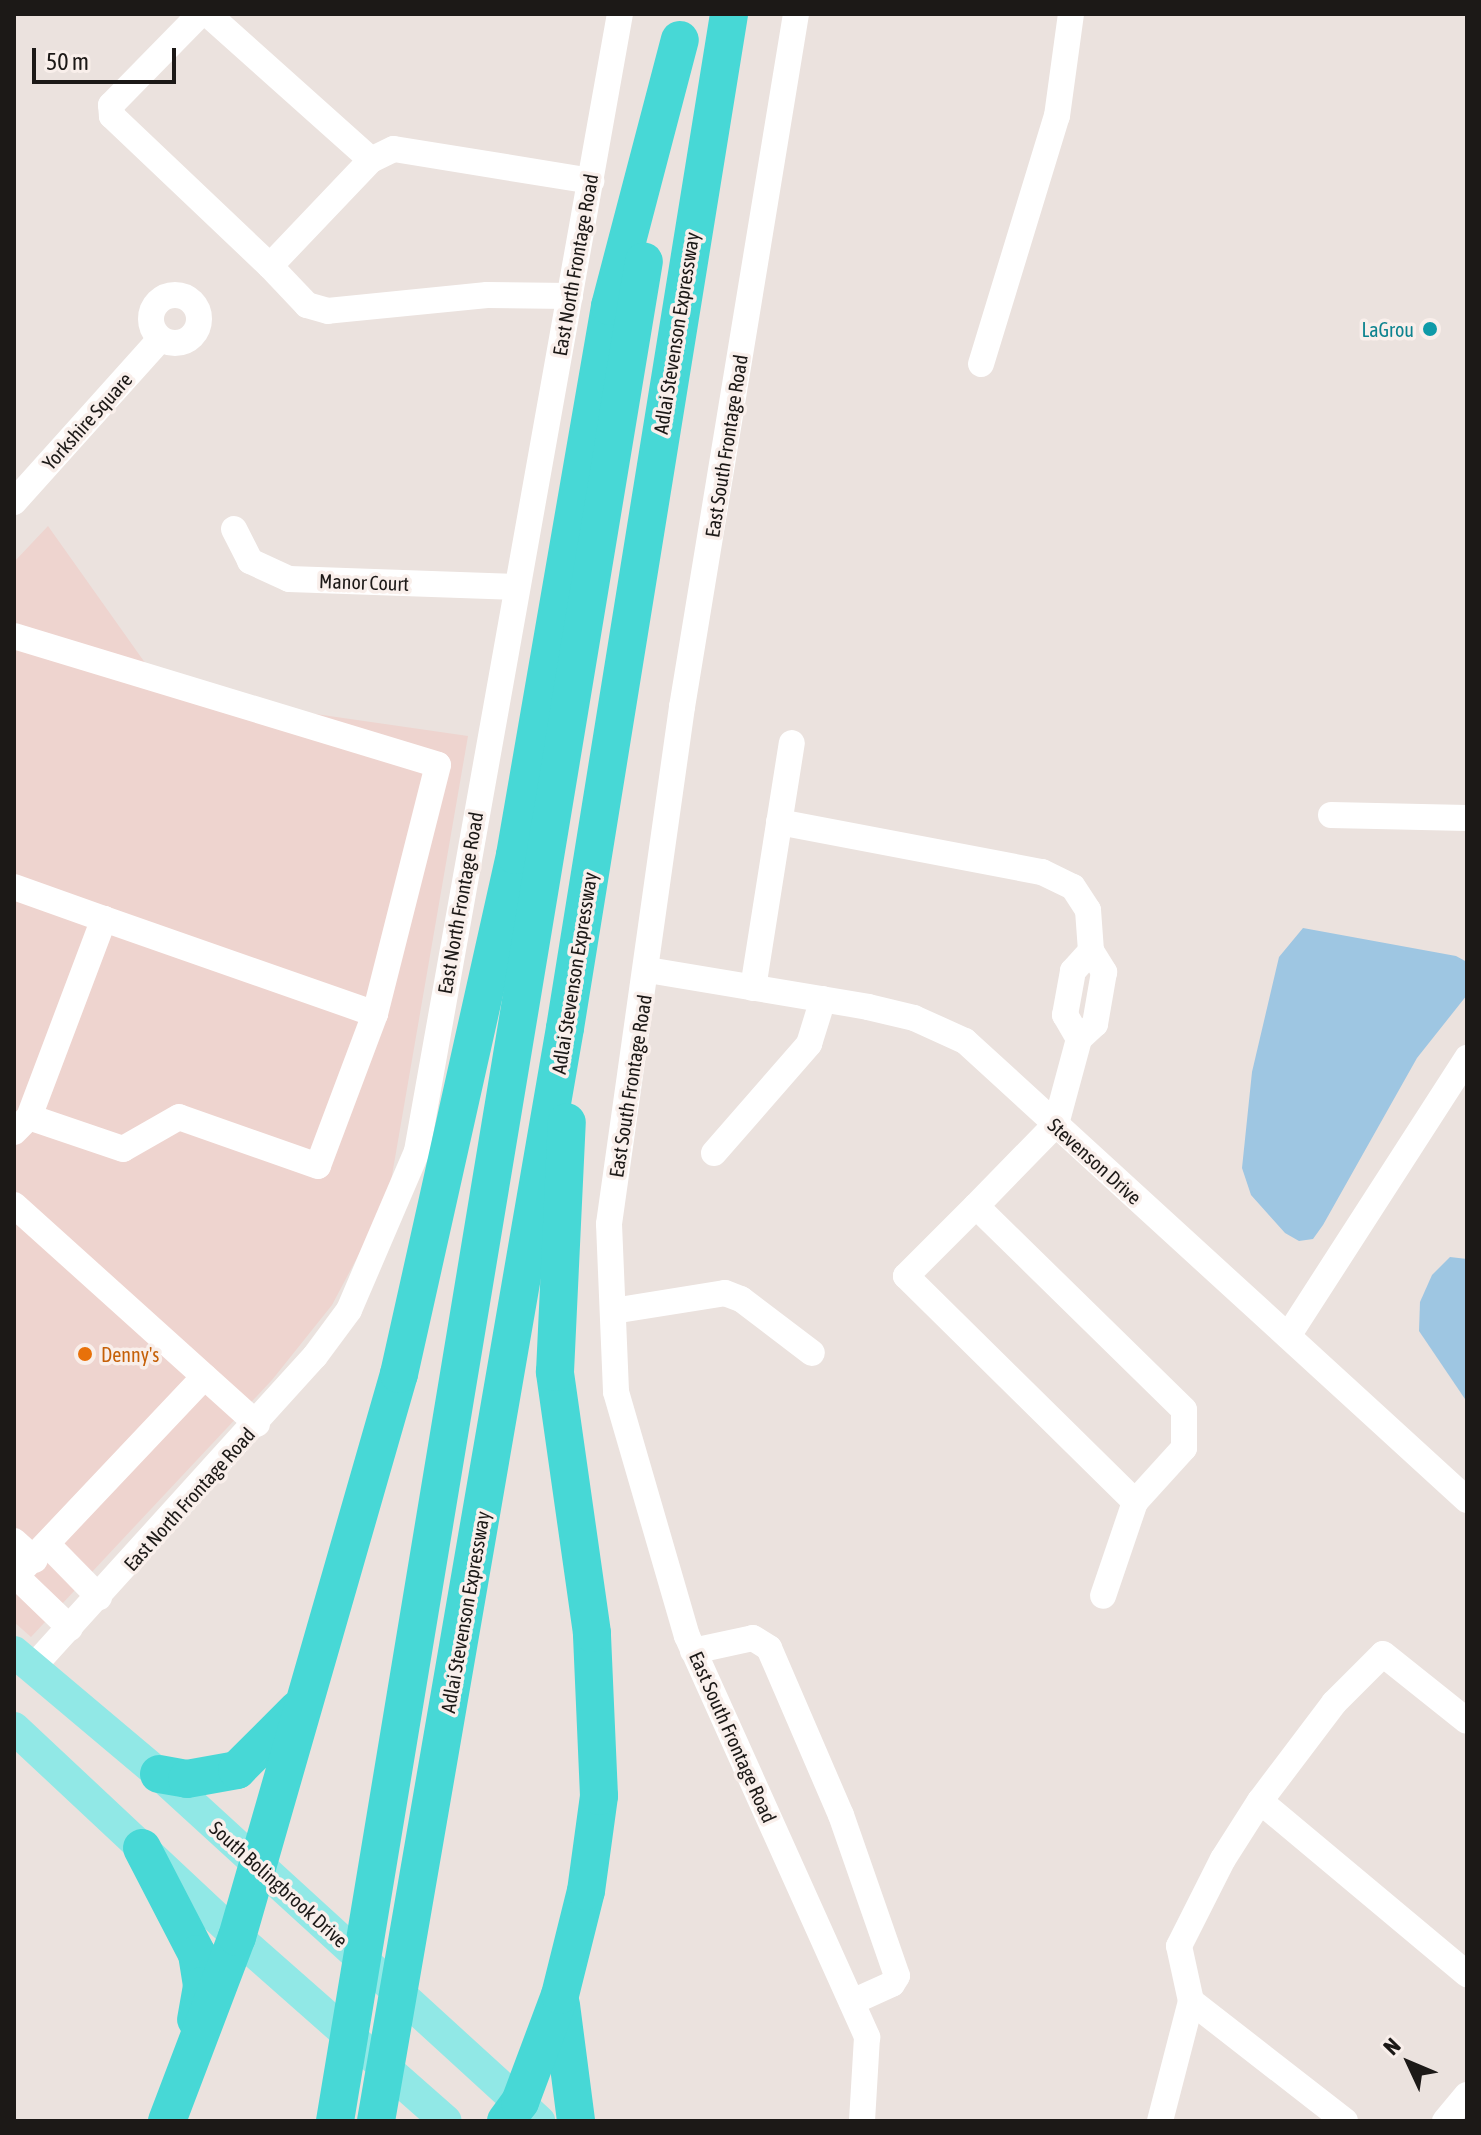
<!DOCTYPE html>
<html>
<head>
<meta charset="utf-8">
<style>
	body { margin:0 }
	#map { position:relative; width:1481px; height:2135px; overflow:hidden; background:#ebe2de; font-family:"Asap Condensed",sans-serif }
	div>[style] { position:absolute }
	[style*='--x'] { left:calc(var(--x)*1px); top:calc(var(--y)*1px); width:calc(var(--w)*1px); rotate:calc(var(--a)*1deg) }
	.commercial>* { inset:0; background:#eed4cf }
	.water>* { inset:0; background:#9ec6e2 }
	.minor>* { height:26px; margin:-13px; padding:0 13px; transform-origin:13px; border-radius:13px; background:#fff }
	.minor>.ring { margin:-13px; padding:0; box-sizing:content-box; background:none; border:26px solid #fff; border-radius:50% }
	.major>* { height:32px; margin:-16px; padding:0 16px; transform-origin:16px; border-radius:16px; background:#91e8e6 }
	.highway>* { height:38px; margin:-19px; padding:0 19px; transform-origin:19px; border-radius:19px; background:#47d8d6 }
	.dots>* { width:22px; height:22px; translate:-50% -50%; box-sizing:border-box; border:4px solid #f9efeb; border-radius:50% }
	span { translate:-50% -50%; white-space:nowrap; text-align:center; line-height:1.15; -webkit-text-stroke:7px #f9efeb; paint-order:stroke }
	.street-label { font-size:20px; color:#1c1917 }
	.culture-label { font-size:20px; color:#0d838f }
	.right { translate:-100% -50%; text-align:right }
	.food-label { font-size:20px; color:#c56008 }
	.left { translate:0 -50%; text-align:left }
	.frame { position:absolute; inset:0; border:16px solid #1c1917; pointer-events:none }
	.north { position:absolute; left:1369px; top:2023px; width:80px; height:80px; -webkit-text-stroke:6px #f9efeb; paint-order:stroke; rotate:314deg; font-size:22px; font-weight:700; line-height:32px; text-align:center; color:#1c1917 }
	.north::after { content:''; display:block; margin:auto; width:28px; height:36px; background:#1c1917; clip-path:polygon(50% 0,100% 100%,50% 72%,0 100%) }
	.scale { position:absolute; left:32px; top:48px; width:144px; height:36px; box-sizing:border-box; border:4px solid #1c1917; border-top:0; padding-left:10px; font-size:24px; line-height:28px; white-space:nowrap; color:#1c1917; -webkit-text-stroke:6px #f9efeb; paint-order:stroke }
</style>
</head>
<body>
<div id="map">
	<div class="commercial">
		<div style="clip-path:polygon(48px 526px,148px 667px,260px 706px,468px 736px,390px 1187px,367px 1239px,332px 1305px,272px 1380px,31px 1637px,14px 1622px,14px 562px)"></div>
	</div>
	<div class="water">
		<div style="clip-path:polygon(1303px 928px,1456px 956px,1467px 962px,1467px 995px,1417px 1058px,1323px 1225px,1313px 1239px,1299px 1241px,1285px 1233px,1251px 1195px,1242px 1168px,1252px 1072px,1279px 957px)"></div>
		<div style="clip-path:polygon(1450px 1257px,1467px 1259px,1467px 1402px,1419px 1331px,1420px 1302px,1432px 1275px)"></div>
	</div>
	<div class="minor">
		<div style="--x:796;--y:14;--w:702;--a:99.34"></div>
		<div style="--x:682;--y:707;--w:522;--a:98.04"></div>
		<div style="--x:609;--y:1224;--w:168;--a:87.6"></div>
		<div style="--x:616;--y:1392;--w:254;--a:73.8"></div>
		<div style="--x:687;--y:1636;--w:440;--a:65.8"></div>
		<div style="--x:867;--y:2037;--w:84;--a:93.4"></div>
		<div style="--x:270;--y:266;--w:218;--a:-136.5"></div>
		<div style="--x:112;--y:116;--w:11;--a:-95"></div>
		<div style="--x:111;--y:105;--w:126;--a:-45.6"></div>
		<div style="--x:199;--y:15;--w:10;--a:0"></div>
		<div style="--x:209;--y:15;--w:217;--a:41.8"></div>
		<div class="ring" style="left:151px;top:295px;width:22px;height:22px"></div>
		<div style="--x:570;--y:296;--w:83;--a:-179.3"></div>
		<div style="--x:487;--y:295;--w:160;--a:174.3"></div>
		<div style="--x:328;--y:311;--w:22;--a:-164"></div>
		<div style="--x:307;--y:305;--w:54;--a:-133.5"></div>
		<div style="--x:270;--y:266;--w:146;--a:-46.4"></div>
		<div style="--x:371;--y:160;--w:25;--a:-26"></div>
		<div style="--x:394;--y:149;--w:200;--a:9.2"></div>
		<div style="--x:981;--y:364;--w:259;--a:-73"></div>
		<div style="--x:1057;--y:116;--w:103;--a:-82.2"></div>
		<div style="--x:14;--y:502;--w:219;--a:-48.1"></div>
		<div style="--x:234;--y:529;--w:36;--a:63"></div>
		<div style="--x:250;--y:561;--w:43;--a:24.8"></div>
		<div style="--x:289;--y:579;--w:228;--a:2"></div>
		<div style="--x:14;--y:636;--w:443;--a:16.9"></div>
		<div style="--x:438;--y:765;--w:257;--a:104.2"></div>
		<div style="--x:1331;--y:815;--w:136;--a:1.3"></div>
		<div style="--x:779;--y:822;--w:268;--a:10.8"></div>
		<div style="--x:1042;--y:872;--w:34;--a:26"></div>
		<div style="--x:1073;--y:887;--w:27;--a:57"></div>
		<div style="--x:1088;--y:910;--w:41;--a:85.8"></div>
		<div style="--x:1091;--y:951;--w:25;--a:58"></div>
		<div style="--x:1104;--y:972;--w:53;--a:99.8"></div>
		<div style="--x:1095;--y:1024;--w:22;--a:137"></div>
		<div style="--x:1079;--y:1039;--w:88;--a:105.1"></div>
		<div style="--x:1056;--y:1124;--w:115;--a:134.3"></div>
		<div style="--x:976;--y:1206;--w:291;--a:44.4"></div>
		<div style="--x:1184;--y:1410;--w:38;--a:90"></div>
		<div style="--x:1184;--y:1448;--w:73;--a:132.2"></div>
		<div style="--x:1135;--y:1502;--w:99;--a:108.8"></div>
		<div style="--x:14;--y:887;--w:96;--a:19.6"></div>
		<div style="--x:648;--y:970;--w:223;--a:9.5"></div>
		<div style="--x:868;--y:1007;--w:47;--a:13.4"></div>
		<div style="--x:914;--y:1018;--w:56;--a:24.3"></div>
		<div style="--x:965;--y:1041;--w:680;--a:42.44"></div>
		<div style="--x:753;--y:988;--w:248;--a:-81"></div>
		<div style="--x:1079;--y:1039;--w:28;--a:-120"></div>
		<div style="--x:1065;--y:1015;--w:45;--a:-79.7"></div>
		<div style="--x:1073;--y:971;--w:27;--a:-48"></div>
		<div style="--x:14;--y:1132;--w:21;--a:-45"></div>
		<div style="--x:29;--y:1117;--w:212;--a:-69.3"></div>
		<div style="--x:104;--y:919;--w:287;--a:19.3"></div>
		<div style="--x:375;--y:1014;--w:162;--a:110.6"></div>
		<div style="--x:318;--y:1166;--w:147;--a:-160.6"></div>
		<div style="--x:179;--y:1117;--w:64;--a:150.3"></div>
		<div style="--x:123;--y:1149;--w:99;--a:-161.2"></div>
		<div style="--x:714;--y:1153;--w:145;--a:-48.9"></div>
		<div style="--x:809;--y:1044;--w:47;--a:-72.7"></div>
		<div style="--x:14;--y:1205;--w:327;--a:42"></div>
		<div style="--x:976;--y:1206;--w:99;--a:135"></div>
		<div style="--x:906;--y:1276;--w:322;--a:44.6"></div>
		<div style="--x:613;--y:1311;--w:113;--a:-9.1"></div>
		<div style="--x:725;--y:1293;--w:17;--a:21"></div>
		<div style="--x:741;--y:1299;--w:89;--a:37.3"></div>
		<div style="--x:1288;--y:1336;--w:331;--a:-57.2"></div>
		<div style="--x:14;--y:1541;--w:28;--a:42"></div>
		<div style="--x:48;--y:1545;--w:73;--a:45.6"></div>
		<div style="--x:14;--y:1578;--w:277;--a:-46.6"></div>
		<div style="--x:18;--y:1578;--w:72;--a:43.9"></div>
		<div style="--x:693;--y:1651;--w:61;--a:-12.2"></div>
		<div style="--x:753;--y:1638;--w:19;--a:32"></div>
		<div style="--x:769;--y:1648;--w:182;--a:66.7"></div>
		<div style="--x:841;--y:1815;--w:170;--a:70.8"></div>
		<div style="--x:897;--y:1976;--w:9;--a:122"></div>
		<div style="--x:892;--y:1984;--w:44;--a:155.8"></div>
		<div style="--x:32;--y:1668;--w:421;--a:-47.8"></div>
		<div style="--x:315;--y:1356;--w:57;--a:-53.5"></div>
		<div style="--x:349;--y:1310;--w:173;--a:-66.8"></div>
		<div style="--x:417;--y:1151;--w:1155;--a:-79.88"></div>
		<div style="--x:1260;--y:1801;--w:270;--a:39.9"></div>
		<div style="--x:1160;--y:2121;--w:124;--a:-75.5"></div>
		<div style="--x:1345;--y:2121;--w:195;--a:-142.1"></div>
		<div style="--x:1191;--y:2001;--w:56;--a:-102.3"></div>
		<div style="--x:1179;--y:1946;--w:97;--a:-63.2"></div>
		<div style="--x:1223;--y:1859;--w:69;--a:-57.5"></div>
		<div style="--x:1260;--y:1801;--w:123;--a:-52.9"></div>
		<div style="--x:1334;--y:1703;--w:69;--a:-45"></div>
		<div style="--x:1383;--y:1654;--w:107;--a:38.6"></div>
		<div style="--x:1445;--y:2121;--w:34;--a:-50"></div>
	</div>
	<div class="major">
		<div style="--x:14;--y:1652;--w:189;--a:40.1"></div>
		<div style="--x:159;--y:1774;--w:515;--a:42.4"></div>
		<div style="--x:14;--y:1728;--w:306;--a:43.1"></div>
		<div style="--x:237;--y:1937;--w:278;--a:41.4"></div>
	</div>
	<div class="highway">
		<div style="--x:159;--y:1774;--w:28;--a:10"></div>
		<div style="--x:187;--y:1779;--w:51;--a:-10.2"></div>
		<div style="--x:237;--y:1770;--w:85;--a:-45"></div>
		<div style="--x:142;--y:1848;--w:119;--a:62.6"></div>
		<div style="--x:197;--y:1954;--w:32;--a:81"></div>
		<div style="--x:202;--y:1986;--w:34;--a:100"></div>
		<div style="--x:561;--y:2005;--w:117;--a:82.6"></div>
		<div style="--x:167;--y:2121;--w:197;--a:-69.2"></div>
		<div style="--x:237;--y:1937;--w:586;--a:-73.95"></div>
		<div style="--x:399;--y:1374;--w:532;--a:-77.4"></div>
		<div style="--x:515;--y:855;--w:557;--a:-80.18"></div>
		<div style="--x:610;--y:306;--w:275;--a:-75.3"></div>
		<div style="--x:335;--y:2121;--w:1885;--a:-80.57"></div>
		<div style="--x:376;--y:2121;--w:1109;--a:-80.19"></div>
		<div style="--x:565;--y:1028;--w:1027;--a:-80.81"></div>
		<div style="--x:506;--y:2121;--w:24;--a:-54"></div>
		<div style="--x:520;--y:2102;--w:114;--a:-69.5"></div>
		<div style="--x:560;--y:1995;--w:107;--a:-76"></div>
		<div style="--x:586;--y:1891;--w:96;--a:-82.2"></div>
		<div style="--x:599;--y:1796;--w:163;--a:-92.5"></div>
		<div style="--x:592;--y:1633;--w:264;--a:-98.1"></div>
		<div style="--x:555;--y:1372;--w:250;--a:-87.3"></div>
	</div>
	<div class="dots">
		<div style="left:1430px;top:329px;background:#0f9aa8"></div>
		<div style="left:85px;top:1354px;background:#e8710a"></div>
	</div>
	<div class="street-label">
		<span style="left:575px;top:265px;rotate:-80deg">East North Frontage Road</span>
		<span style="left:676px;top:333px;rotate:-81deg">Adlai Stevenson Expressway</span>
		<span style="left:87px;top:421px;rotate:-48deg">Yorkshire Square</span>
		<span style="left:726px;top:446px;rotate:-81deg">East South Frontage Road</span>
		<span style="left:364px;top:582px;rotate:2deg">Manor Court</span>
		<span style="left:460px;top:903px;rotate:-80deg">East North Frontage Road</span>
		<span style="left:574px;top:973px;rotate:-81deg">Adlai Stevenson Expressway</span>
		<span style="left:630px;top:1086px;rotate:-81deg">East South Frontage Road</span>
		<span style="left:1095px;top:1161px;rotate:42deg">Stevenson Drive</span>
		<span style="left:189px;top:1499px;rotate:-48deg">East North Frontage Road</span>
		<span style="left:465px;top:1612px;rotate:-80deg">Adlai Stevenson Expressway</span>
		<span style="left:733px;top:1737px;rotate:66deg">East South Frontage Road</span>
		<span style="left:279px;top:1884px;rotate:42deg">South Bolingbrook Drive</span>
	</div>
	<div class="culture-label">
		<span class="right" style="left:1414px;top:329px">LaGrou</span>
	</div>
	<div class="food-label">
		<span class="left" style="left:101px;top:1354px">Denny's</span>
	</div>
	<div class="frame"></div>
	<div class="north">N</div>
	<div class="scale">50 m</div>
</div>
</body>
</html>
